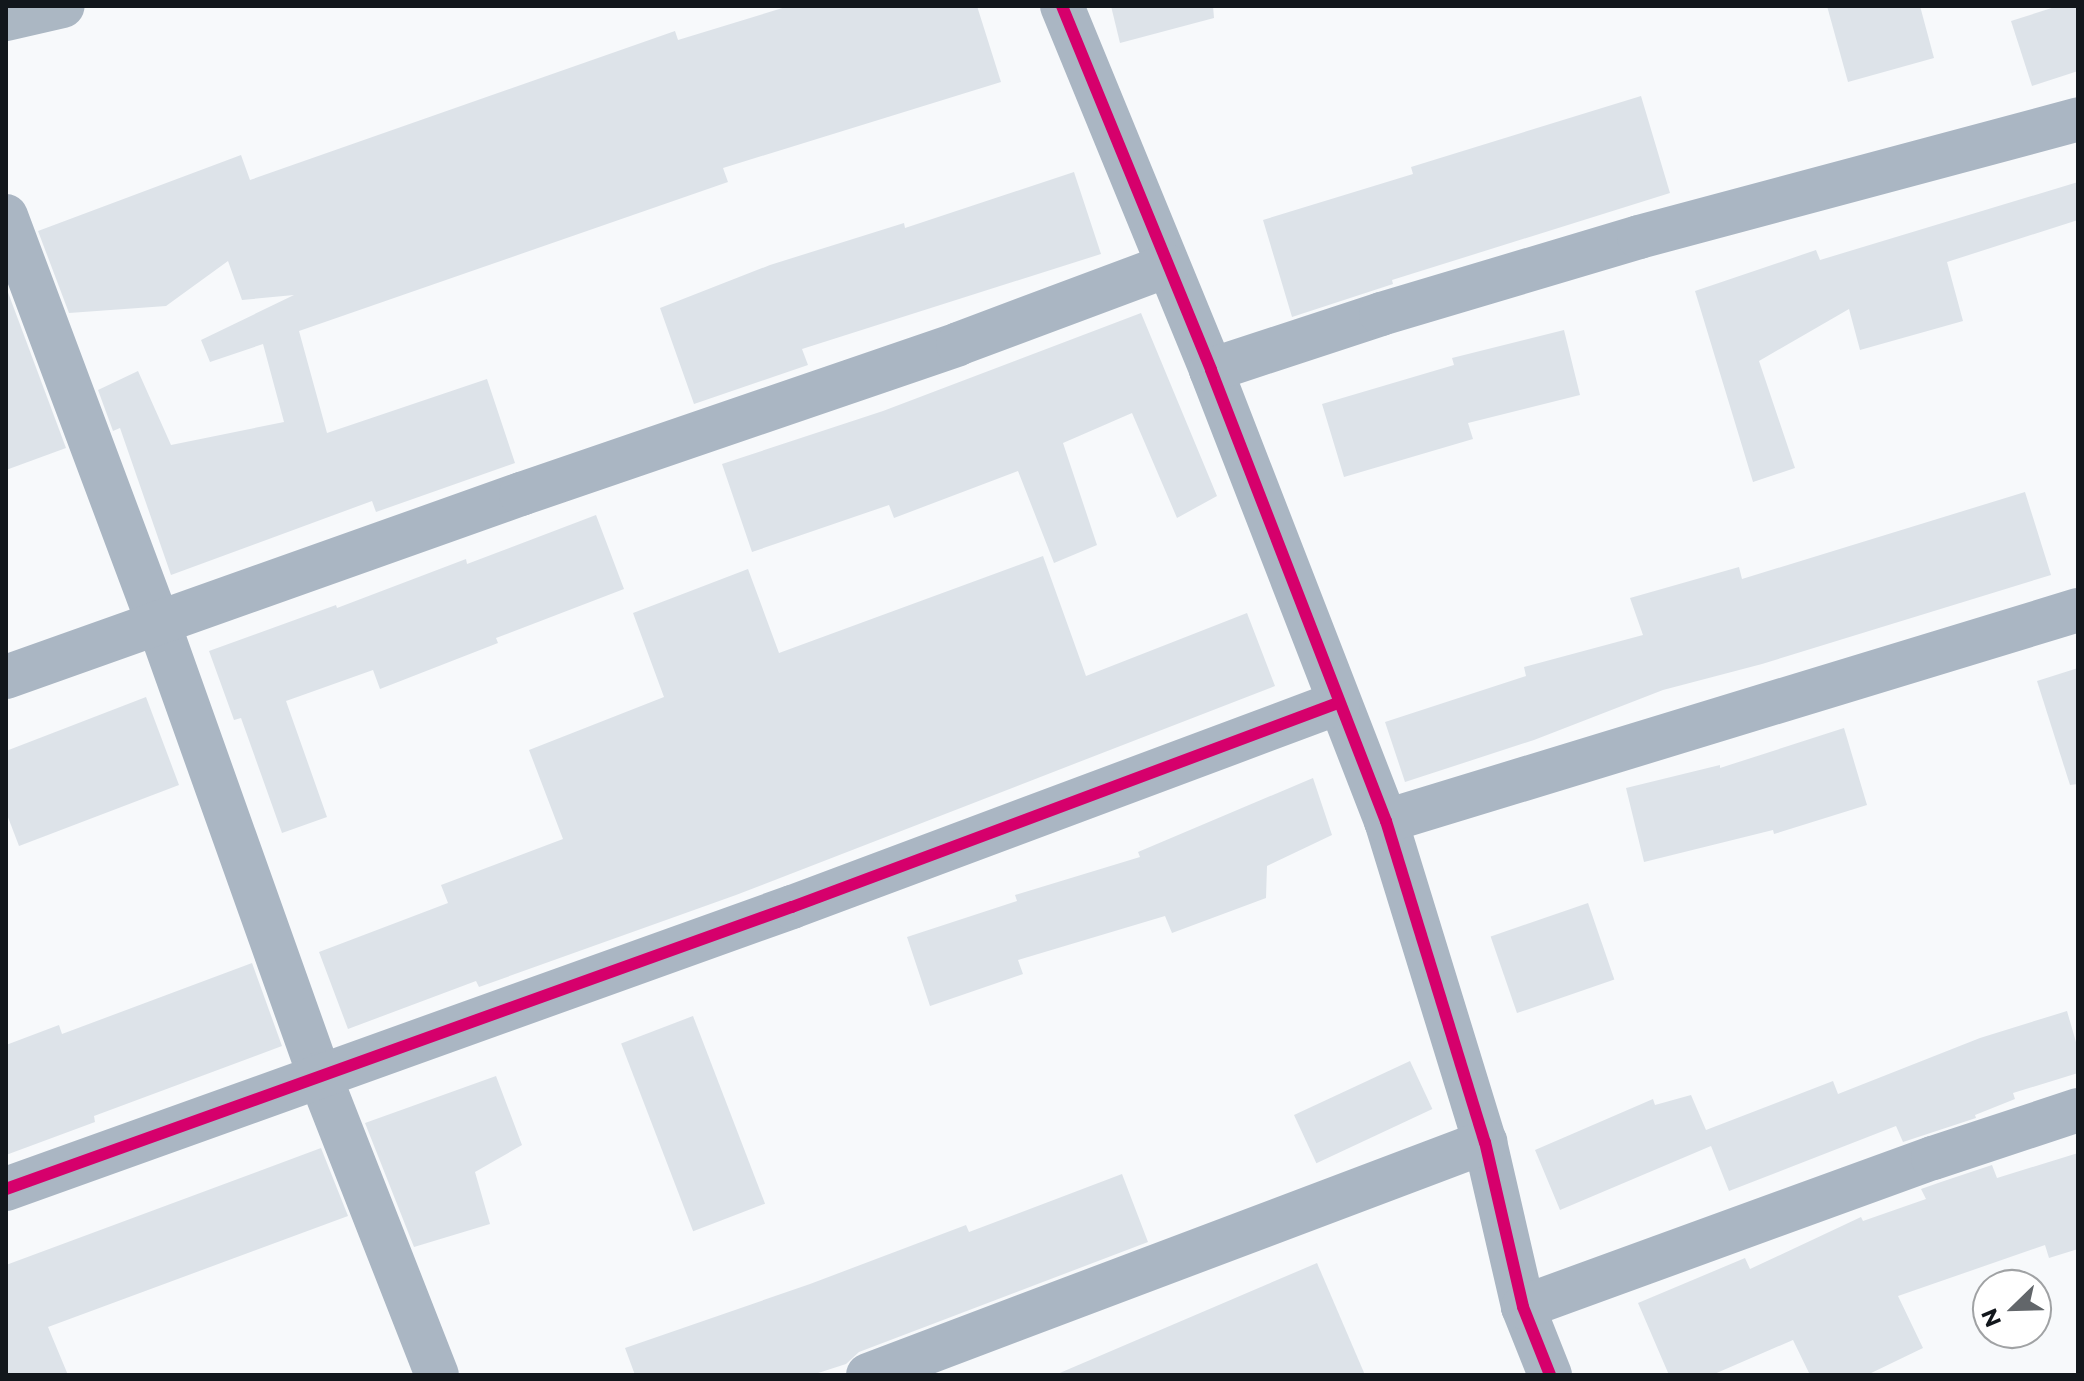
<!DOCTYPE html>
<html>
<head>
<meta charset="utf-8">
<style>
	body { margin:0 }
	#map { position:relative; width:2084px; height:1381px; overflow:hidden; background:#f7f9fb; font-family:Montserrat,sans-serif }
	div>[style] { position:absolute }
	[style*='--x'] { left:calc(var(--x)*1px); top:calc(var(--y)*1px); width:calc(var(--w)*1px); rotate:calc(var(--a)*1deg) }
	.building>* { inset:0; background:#dde3e9; transform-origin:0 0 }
	.minor>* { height:44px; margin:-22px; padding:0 22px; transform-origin:22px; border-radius:22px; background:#aab6c3 }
	.major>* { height:44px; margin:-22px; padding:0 22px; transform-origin:22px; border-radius:22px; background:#abb7c3 }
	.cycleway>* { height:12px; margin:-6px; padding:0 6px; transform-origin:6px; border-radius:6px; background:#d6006c }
	span { translate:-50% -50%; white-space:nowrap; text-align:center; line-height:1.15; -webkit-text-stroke:7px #fff; paint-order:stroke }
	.frame { position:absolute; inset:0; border:8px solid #12171c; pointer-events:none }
	.north { position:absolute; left:1972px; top:1269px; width:80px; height:80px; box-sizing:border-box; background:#fff; border:2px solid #a0a2a4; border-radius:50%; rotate:247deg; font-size:22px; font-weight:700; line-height:32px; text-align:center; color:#12171c }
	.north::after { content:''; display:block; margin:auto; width:28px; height:36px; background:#62666a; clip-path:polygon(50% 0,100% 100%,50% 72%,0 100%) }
</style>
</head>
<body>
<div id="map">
	<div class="building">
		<div style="clip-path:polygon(789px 6px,977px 6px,1001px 82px,723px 168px,728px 182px,299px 331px,327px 433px,487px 379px,515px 463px,376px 512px,372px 501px,171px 575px,120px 428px,113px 431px,98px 390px,138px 371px,171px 445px,284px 422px,263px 344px,210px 362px,201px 340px,294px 295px,242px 300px,228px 261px,166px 306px,69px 313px,38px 231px,241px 155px,250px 180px,675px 31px,678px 40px)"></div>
		<div style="clip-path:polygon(1111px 6px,1213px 6px,1214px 18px,1120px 43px)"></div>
		<div style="clip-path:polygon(1827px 6px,1920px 6px,1934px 58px,1848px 82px)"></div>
		<div style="clip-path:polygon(2058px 6px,2078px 6px,2078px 71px,2032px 86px,2011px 21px)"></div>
		<div style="clip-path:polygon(1641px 96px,1670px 193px,1392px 280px,1393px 284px,1292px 317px,1263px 220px,1413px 174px,1411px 167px)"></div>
		<div style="clip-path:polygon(1074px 172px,1101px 254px,802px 349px,808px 365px,694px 404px,660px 308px,770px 265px,904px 223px,905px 228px)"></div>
		<div style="clip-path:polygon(2078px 182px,2078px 220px,1947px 262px,1963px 321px,1860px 350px,1849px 309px,1759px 361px,1795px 468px,1753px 482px,1695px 291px,1816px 250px,1820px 260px)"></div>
		<div style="clip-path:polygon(6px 287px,66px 448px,6px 470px)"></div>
		<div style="clip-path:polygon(1141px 313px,1217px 496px,1177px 518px,1132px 413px,1063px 443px,1097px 545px,1054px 563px,1018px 471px,894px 518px,889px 505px,752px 552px,722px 464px,883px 411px)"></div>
		<div style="clip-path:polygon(1564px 330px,1580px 395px,1468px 423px,1473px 439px,1344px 477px,1322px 404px,1454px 365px,1452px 358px)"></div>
		<div style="clip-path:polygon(2025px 492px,2051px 575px,1762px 664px,1663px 690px,1534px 740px,1405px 782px,1385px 722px,1526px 676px,1524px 667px,1643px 635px,1630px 598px,1739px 567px,1742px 579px)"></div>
		<div style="clip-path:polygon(596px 515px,624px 589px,496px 638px,498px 643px,380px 689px,373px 670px,286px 701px,327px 817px,282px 833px,241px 718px,234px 720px,209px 651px,336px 605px,337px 608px,466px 559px,467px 564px)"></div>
		<div style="clip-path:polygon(1043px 556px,1086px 676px,1247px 613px,1275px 686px,736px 895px,479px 987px,476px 981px,348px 1029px,319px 952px,448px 903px,441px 885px,563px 839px,529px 750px,664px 697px,633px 613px,748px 569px,779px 653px)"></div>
		<div style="clip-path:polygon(2078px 668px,2078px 784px,2070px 785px,2037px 681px)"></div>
		<div style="clip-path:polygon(146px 697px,179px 785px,19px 846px,6px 812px,6px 751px)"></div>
		<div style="clip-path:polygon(1844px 728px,1867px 805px,1774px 834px,1773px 830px,1644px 862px,1626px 788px,1720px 765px,1720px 768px)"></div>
		<div style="clip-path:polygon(1313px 778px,1332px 835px,1267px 866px,1266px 898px,1172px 933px,1165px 916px,1018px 960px,1023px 974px,930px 1006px,907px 937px,1017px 901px,1015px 895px,1140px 857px,1138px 852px)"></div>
		<div style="left:1588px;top:903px;width:81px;height:103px;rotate:71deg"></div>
		<div style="clip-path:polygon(252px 963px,282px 1046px,94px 1116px,95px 1122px,6px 1155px,6px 1045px,59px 1025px,62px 1034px)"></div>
		<div style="clip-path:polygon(2067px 1011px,2078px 1049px,2078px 1073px,2013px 1093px,2015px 1099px,1975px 1115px,1976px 1118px,1903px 1142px,1896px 1126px,1729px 1191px,1711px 1146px,1560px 1210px,1535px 1150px,1653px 1099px,1655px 1105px,1691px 1095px,1706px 1130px,1833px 1081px,1838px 1094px,1980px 1038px)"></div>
		<div style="left:693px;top:1016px;width:201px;height:77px;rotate:69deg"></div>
		<div style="left:1410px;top:1061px;width:53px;height:128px;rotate:65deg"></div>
		<div style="clip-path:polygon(496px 1076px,522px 1145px,475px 1172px,490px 1224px,414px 1247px,365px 1123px)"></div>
		<div style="clip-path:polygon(321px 1148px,348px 1216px,48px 1327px,68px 1375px,6px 1375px,6px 1265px)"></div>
		<div style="clip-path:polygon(2078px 1153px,2078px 1249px,2049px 1258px,2045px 1245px,1898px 1296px,1923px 1348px,1867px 1375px,1810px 1375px,1793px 1340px,1712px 1375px,1669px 1375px,1638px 1303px,1745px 1258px,1750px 1269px,1861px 1217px,1863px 1221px,1926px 1199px,1921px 1189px,1941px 1182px,1992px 1165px,1997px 1178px)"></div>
		<div style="clip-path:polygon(1122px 1174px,1148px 1242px,859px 1352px,846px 1364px,812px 1375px,635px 1375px,625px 1348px,810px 1284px,966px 1225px,969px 1232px)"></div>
		<div style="clip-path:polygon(1317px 1263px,1365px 1375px,1055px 1375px)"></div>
	</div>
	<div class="minor">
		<div style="--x:1062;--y:6;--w:393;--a:67.7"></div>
		<div style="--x:1211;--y:370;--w:484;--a:68.8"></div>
		<div style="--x:1386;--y:821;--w:336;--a:72.9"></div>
		<div style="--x:1485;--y:1142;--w:169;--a:77"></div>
		<div style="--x:1523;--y:1307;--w:73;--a:68.3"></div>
		<div style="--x:6;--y:216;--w:434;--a:69.5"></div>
		<div style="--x:158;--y:622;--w:480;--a:70.4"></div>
		<div style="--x:319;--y:1074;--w:323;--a:68.6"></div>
		<div style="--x:1211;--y:370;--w:179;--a:-18.2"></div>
		<div style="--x:1381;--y:314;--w:269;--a:-16.6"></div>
		<div style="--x:1639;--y:237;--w:455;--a:-15"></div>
		<div style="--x:6;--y:677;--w:547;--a:-19.56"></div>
		<div style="--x:521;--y:494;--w:462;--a:-18.9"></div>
		<div style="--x:958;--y:344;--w:223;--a:-20.5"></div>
		<div style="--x:1386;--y:821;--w:723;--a:-16.96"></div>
		<div style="--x:6;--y:1189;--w:835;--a:-19.74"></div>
		<div style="--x:792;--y:907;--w:583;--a:-20.49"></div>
		<div style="--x:1523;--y:1307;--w:436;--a:-20"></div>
		<div style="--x:1933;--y:1158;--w:153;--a:-18.3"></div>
		<div style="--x:868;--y:1375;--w:660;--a:-20.69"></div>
	</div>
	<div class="major">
		<div style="--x:6;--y:19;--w:58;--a:-12.8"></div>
	</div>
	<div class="cycleway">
		<div style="--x:1062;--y:6;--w:393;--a:67.7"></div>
		<div style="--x:1211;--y:370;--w:484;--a:68.8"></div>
		<div style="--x:1386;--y:821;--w:336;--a:72.9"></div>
		<div style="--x:1485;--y:1142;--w:169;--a:77"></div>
		<div style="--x:1523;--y:1307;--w:73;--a:68.3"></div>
		<div style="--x:6;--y:1189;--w:835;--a:-19.74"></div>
		<div style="--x:792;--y:907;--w:583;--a:-20.49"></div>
	</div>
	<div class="frame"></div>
	<div class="north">N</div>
</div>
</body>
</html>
